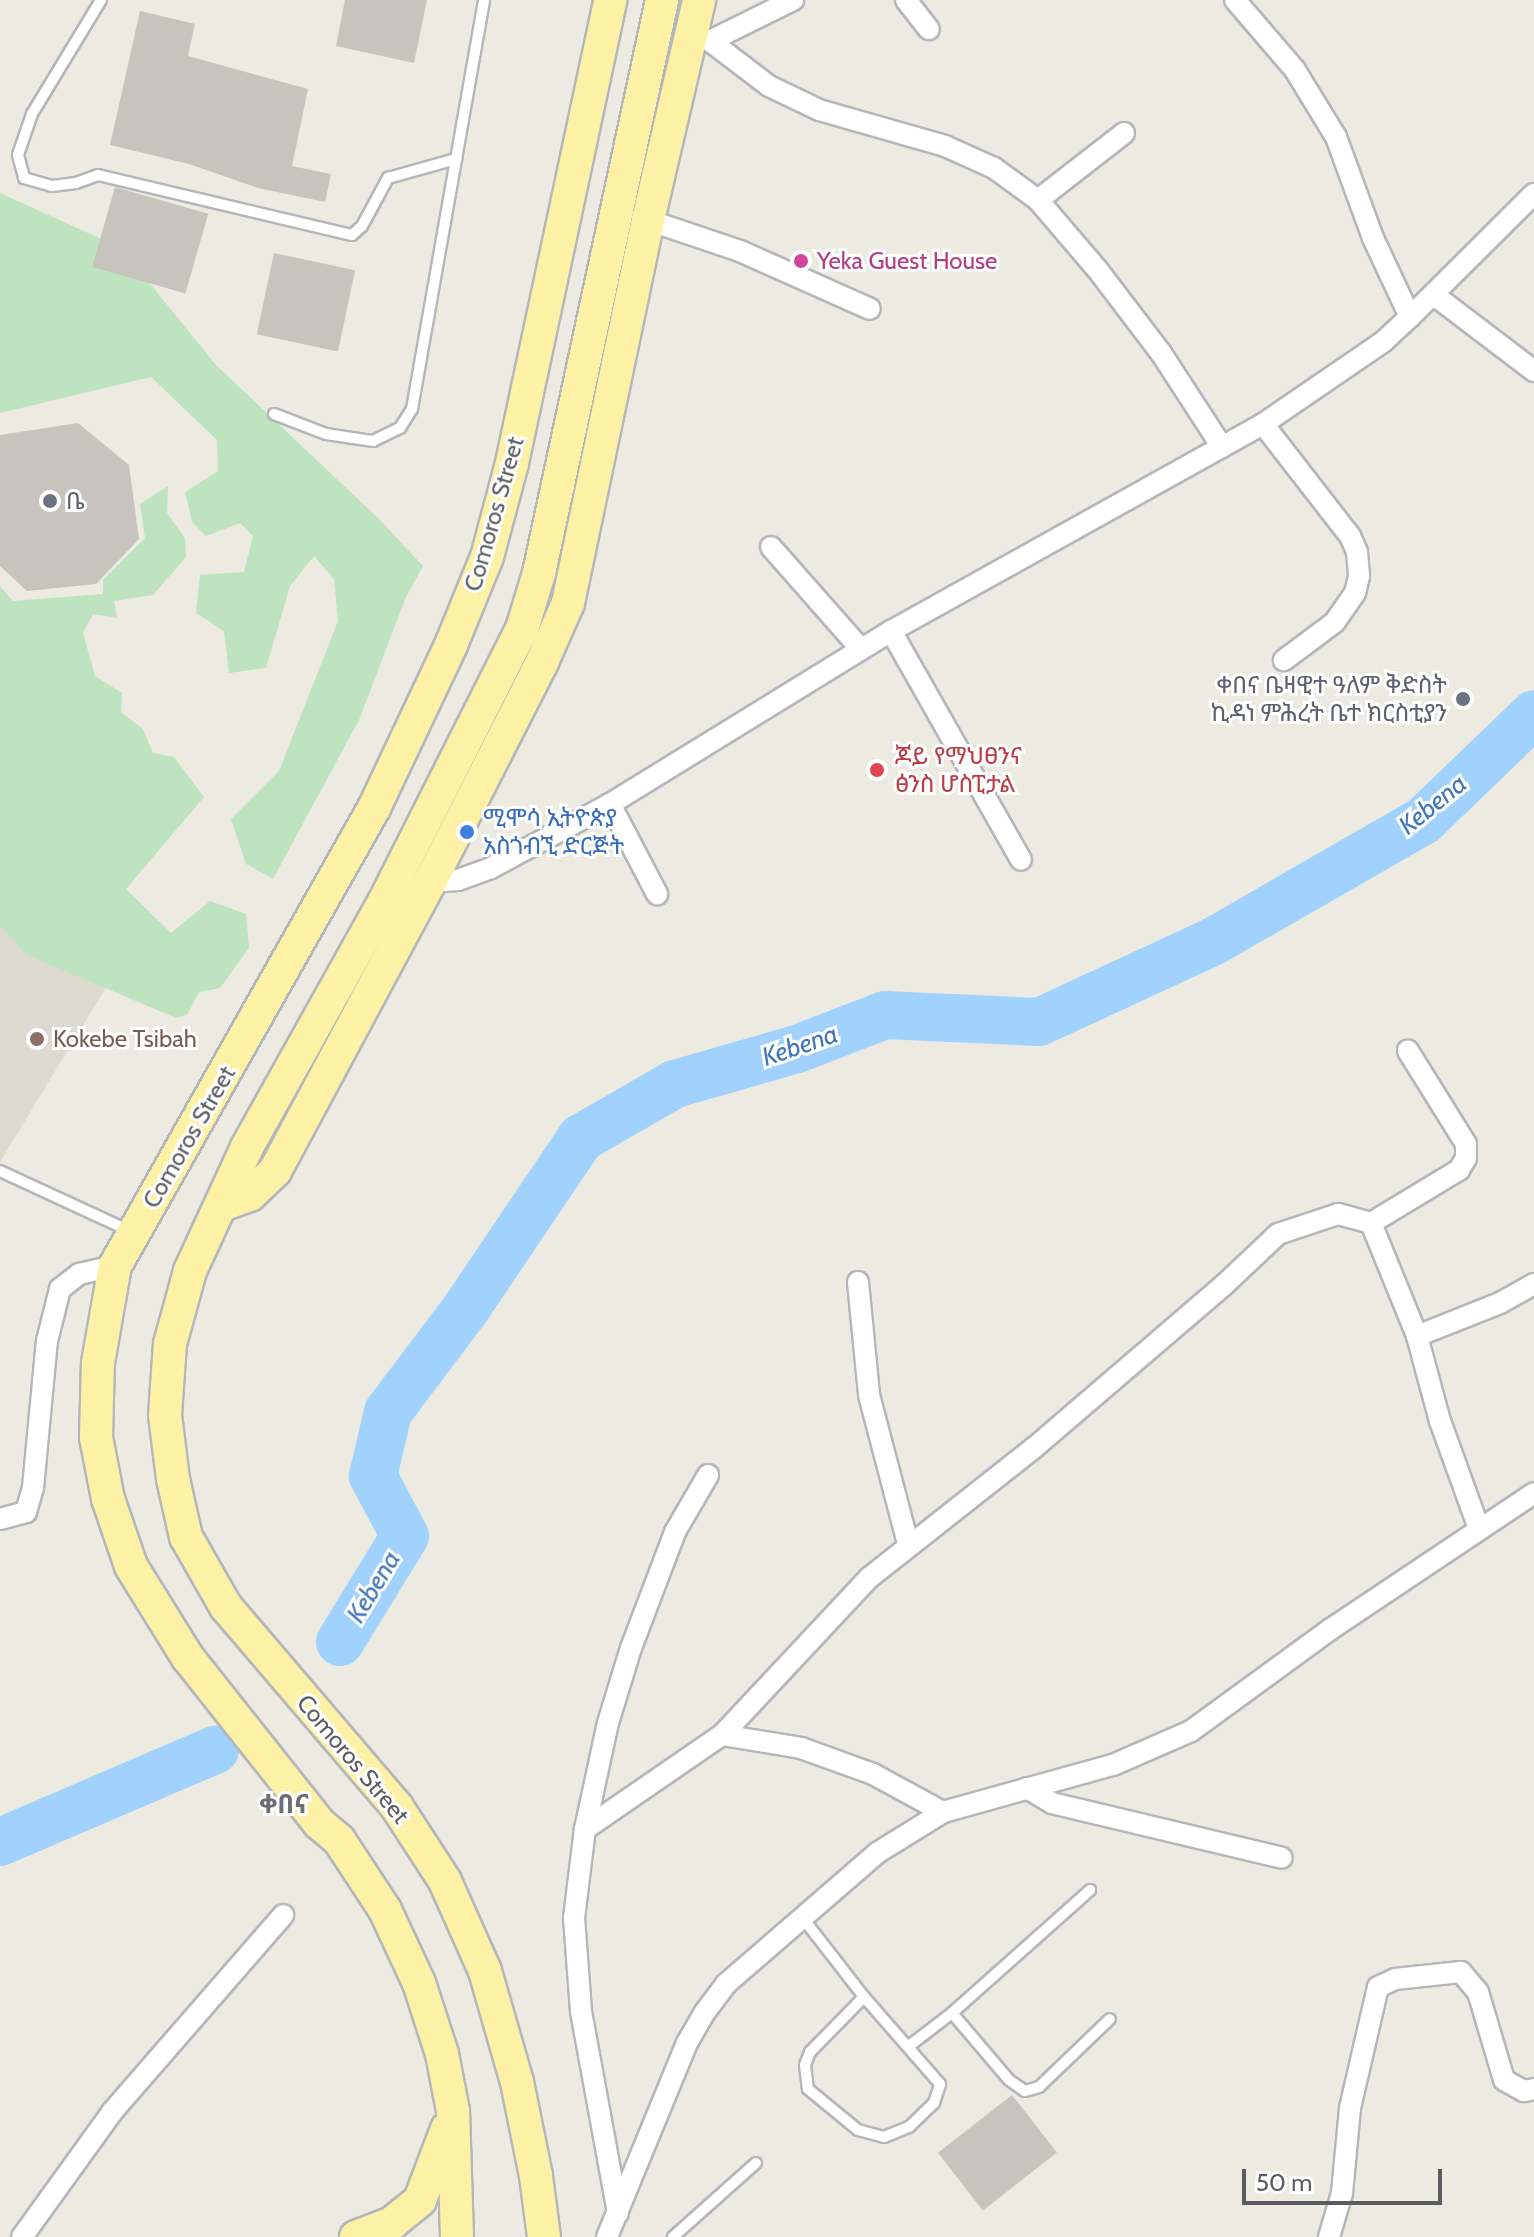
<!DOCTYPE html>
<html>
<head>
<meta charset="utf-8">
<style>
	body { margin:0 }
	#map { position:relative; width:1534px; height:2237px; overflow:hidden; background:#eceae1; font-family:Cabin,"Noto Sans Ethiopic",sans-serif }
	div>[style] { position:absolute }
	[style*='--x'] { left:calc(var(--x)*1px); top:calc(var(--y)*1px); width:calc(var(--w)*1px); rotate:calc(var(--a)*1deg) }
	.education>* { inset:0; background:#dcd9cf }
	.green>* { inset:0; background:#bde4be }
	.river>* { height:48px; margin:-24px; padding:0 24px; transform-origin:24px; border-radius:24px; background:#a0d2fd }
	.building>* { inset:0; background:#c7c4be; transform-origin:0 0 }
	.roads { filter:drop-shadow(2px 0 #b3b7bb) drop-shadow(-2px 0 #b3b7bb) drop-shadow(0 2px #b3b7bb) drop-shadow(0 -2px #b3b7bb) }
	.service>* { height:10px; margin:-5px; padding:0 5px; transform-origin:5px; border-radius:5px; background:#fff }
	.minor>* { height:20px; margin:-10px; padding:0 10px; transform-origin:10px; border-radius:10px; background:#fff }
	.primary>* { height:32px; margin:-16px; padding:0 16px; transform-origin:16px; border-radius:16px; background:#fdf1a5 }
	.dots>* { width:22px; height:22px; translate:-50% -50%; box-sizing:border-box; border:4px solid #fff; border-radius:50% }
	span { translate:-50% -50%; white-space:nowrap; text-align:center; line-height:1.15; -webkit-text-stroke:6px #fff; paint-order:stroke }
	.hotel-label { font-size:24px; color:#b23c85 }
	.left { translate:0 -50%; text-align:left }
	.worship-label { font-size:24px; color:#5b616d }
	.right { translate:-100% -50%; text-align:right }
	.street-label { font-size:24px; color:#595d61 }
	.health-label { font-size:24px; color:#be3a42 }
	.shop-label { font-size:24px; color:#366cbe }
	.education-label { font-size:24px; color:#785e54 }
	.water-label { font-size:26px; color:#4177b6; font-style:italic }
	.neighbourhood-label { font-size:26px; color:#6a6f73; font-weight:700 }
	.scale { position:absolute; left:1242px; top:2169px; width:200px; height:36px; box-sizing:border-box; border:4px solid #595d61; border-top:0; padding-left:10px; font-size:24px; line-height:28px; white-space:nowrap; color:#595d61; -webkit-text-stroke:6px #fff; paint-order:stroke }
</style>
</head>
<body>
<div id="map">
	<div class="education">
		<div style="clip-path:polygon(0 807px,150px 915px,0 1162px)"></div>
	</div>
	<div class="green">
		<div style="clip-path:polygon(0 193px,121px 248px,216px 365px,379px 519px,423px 566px,406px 597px,359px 720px,273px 879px,246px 864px,231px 819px,279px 771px,338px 621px,334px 579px,314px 556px,290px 586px,266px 668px,229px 673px,224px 631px,196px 613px,200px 575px,244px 572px,253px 536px,240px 523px,206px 536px,192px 522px,185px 492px,218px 471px,217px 440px,151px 377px,0 413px)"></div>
		<div style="clip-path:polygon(168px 486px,167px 513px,185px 538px,186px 557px,153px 595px,114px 601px,117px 618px,93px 614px,83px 633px,95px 676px,122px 693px,121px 712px,143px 729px,153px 753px,174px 757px,204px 797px,126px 889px,171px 933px,210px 901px,246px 914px,249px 948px,220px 988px,199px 992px,187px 1015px,176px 1018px,25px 954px,0 925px,0 586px,13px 601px,103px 594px,103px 580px,145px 538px,140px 504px)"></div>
	</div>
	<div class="river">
		<div style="--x:340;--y:1642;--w:124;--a:-58.5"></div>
		<div style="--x:405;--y:1536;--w:68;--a:-118.1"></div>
		<div style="--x:373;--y:1476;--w:66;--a:-76.8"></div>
		<div style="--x:388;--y:1412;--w:131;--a:-53"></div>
		<div style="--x:467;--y:1307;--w:204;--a:-56"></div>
		<div style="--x:581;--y:1138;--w:108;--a:-29.9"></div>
		<div style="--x:675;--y:1084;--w:127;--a:-16"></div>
		<div style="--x:797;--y:1049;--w:94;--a:-21.1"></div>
		<div style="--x:885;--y:1015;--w:154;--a:2.6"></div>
		<div style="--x:1039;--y:1022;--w:193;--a:-24.8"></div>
		<div style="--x:1214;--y:941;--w:241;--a:-29.9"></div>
		<div style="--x:1423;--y:821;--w:154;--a:-43.9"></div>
		<div style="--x:0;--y:1842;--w:234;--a:-23.2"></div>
	</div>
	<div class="building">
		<div style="clip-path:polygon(345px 0,427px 0,414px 63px,336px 46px)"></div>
		<div style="clip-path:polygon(140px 11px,195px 24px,188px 56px,308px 89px,292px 166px,331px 174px,325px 202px,258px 188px,189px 164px,110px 145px)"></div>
		<div style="left:115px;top:187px;width:97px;height:83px;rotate:16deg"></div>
		<div style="left:274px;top:253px;width:83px;height:83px;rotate:12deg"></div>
		<div style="clip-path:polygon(78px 423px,129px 465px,139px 539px,96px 584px,27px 591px,0 566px,0 435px)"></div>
		<div style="left:1012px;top:2095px;width:73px;height:94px;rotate:52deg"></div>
	</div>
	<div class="roads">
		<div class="service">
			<div style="--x:101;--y:0;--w:133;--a:121.2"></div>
			<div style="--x:32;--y:114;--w:43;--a:108.9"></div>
			<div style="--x:18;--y:155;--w:24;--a:75"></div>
			<div style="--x:24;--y:178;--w:29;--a:16"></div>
			<div style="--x:52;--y:186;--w:24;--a:-7"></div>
			<div style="--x:76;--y:183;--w:23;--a:-20"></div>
			<div style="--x:98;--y:175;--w:261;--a:13.3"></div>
			<div style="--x:352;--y:235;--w:13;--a:-42"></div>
			<div style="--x:362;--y:226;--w:55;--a:-61.6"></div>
			<div style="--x:388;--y:178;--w:71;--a:-15.6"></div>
			<div style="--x:274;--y:414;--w:56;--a:21"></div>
			<div style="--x:326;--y:434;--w:48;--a:8.5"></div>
			<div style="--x:373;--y:441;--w:30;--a:-26"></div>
			<div style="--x:400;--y:428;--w:22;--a:-58"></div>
			<div style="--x:412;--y:409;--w:415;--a:-80"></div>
			<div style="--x:0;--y:1171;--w:143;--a:24.8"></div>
			<div style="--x:802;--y:1917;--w:101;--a:52.2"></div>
			<div style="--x:864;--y:1997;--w:77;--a:134.5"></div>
			<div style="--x:810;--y:2052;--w:14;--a:111"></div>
			<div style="--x:805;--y:2065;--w:24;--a:83"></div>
			<div style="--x:808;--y:2089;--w:65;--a:39.4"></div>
			<div style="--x:858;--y:2130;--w:27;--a:15"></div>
			<div style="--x:884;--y:2137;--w:27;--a:-22"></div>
			<div style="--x:909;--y:2127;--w:35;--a:-44"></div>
			<div style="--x:934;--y:2103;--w:20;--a:-72"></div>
			<div style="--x:940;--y:2084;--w:116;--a:-131.1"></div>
			<div style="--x:952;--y:2013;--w:185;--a:-41.7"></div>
			<div style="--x:909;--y:2046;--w:54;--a:-37.5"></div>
			<div style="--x:952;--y:2013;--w:88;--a:49.6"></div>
			<div style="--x:1009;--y:2080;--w:19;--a:35"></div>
			<div style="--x:1025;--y:2091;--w:15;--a:-16"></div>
			<div style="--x:1039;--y:2087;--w:98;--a:-43.8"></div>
			<div style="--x:673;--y:2237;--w:111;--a:-41.7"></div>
		</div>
		<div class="minor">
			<div style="--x:906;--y:0;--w:37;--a:52"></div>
			<div style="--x:692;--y:34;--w:19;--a:21"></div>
			<div style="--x:710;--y:41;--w:74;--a:37.3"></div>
			<div style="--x:769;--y:86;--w:55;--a:25.6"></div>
			<div style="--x:819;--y:110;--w:131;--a:15.9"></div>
			<div style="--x:945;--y:146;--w:54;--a:24.2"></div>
			<div style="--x:994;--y:168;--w:54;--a:36"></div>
			<div style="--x:1038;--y:200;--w:91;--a:49.5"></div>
			<div style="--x:1097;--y:269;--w:106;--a:52.7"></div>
			<div style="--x:1161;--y:353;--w:112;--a:57"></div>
			<div style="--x:710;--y:41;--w:93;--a:-26.3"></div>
			<div style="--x:1038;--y:200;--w:109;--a:-37.9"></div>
			<div style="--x:648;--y:220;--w:97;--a:18.6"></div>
			<div style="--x:740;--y:251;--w:142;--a:24"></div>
			<div style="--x:1434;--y:295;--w:126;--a:37.2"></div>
			<div style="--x:1410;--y:317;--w:175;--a:-44.8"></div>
			<div style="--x:1263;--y:424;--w:142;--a:52.2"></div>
			<div style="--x:1350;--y:536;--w:17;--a:66"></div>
			<div style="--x:1357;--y:552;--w:24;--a:85"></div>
			<div style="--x:1359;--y:576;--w:17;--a:103"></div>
			<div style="--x:1355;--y:593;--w:35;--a:125"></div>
			<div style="--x:1335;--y:622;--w:64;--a:143.3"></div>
			<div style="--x:771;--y:547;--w:136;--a:48.6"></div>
			<div style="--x:891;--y:631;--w:263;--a:60.4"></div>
			<div style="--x:610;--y:804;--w:102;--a:62.4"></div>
			<div style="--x:430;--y:882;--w:28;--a:-4"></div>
			<div style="--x:458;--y:880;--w:35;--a:-20"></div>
			<div style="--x:491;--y:868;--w:135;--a:-28.3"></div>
			<div style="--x:610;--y:804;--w:330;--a:-31.6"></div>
			<div style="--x:891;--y:631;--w:426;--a:-29.1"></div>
			<div style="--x:1263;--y:424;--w:147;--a:-34.4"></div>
			<div style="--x:1384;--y:341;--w:35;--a:-43"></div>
			<div style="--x:1410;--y:317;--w:87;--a:-115.1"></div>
			<div style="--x:1373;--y:238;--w:108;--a:-110.1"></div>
			<div style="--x:1336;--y:137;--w:79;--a:-121.5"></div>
			<div style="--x:1295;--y:70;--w:92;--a:-130.6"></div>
			<div style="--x:1371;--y:1223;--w:103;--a:-31.1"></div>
			<div style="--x:1459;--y:1170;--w:14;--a:-60"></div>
			<div style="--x:1466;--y:1158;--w:14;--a:-90"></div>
			<div style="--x:1466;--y:1144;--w:110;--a:-121.9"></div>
			<div style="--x:858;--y:1282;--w:114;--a:84.4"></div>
			<div style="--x:869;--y:1395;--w:154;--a:75.3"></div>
			<div style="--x:1417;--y:1336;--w:89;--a:-21.7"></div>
			<div style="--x:1500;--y:1303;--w:39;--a:-29"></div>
			<div style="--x:0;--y:1519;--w:27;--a:-15"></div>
			<div style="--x:26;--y:1512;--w:25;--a:-74"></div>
			<div style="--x:33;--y:1488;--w:148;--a:-84.6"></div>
			<div style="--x:47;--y:1341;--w:54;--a:-76"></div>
			<div style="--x:60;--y:1289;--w:24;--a:-38"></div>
			<div style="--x:79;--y:1274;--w:37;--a:-13"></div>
			<div style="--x:722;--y:1735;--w:80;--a:9.3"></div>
			<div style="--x:801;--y:1748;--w:77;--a:19.9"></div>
			<div style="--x:873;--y:1774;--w:80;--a:28.5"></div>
			<div style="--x:1027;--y:1788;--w:29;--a:31"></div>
			<div style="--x:1052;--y:1803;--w:236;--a:13.4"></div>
			<div style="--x:585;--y:1829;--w:108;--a:-77.8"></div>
			<div style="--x:608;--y:1723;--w:78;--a:-73"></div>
			<div style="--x:631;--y:1648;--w:124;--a:-69.2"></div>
			<div style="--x:675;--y:1532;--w:66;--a:-59.9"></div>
			<div style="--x:618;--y:2213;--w:205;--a:-100.4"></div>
			<div style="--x:581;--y:2011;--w:93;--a:-94.3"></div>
			<div style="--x:574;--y:1918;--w:90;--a:-83"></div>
			<div style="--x:585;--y:1829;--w:166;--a:-34.5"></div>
			<div style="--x:722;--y:1735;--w:215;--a:-46.9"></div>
			<div style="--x:869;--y:1578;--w:211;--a:-38.3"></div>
			<div style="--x:1035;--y:1447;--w:249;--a:-40.6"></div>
			<div style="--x:1224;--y:1285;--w:74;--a:-43.4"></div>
			<div style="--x:1278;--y:1234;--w:63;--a:-18.4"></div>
			<div style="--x:1338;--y:1214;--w:34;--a:15"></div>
			<div style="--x:1371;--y:1223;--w:122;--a:67.8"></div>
			<div style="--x:1417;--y:1336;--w:88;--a:74.9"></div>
			<div style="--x:1440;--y:1421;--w:115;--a:70.1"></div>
			<div style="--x:22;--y:2237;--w:154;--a:-54.2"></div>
			<div style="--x:112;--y:2112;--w:261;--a:-49"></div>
			<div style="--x:607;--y:2237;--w:210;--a:-67.6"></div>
			<div style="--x:687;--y:2043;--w:36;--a:-60"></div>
			<div style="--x:705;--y:2012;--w:35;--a:-53"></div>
			<div style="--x:726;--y:1984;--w:200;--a:-40.9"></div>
			<div style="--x:877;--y:1853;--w:78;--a:-31.8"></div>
			<div style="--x:943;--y:1812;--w:176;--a:-15.5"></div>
			<div style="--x:1113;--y:1765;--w:85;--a:-23.6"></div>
			<div style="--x:1191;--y:1731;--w:173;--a:-36.1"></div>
			<div style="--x:1331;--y:1629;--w:244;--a:-33.8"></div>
			<div style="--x:1329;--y:2237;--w:46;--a:-73.5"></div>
			<div style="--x:1342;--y:2193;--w:85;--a:-84.6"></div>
			<div style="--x:1350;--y:2108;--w:124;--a:-77"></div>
			<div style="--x:1378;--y:1987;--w:19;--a:-25"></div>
			<div style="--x:1395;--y:1979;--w:66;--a:-6.1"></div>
			<div style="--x:1461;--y:1972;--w:26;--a:50"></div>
			<div style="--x:1478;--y:1992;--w:92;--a:73.5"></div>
			<div style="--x:1504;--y:2080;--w:23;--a:29"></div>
			<div style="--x:1524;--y:2091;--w:10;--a:-11"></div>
		</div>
		<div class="primary">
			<div style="--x:222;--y:1205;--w:30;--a:-20"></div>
			<div style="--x:250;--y:1195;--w:35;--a:-44"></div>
			<div style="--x:275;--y:1171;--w:328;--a:-61.8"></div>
			<div style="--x:430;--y:882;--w:247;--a:-63"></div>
			<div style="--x:542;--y:662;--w:64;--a:-66.2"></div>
			<div style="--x:568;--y:603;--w:391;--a:-78.2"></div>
			<div style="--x:648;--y:220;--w:226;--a:-76.9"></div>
			<div style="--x:356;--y:2237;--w:39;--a:-21"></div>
			<div style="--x:392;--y:2223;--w:36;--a:-39"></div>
			<div style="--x:420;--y:2200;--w:76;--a:-69.2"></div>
			<div style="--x:457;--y:2237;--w:126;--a:-91.8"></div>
			<div style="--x:453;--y:2111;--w:58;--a:-100.9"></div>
			<div style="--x:442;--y:2054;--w:75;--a:-107.9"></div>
			<div style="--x:419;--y:1983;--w:81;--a:-115"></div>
			<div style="--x:385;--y:1910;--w:84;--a:-123.3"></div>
			<div style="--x:339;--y:1840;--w:26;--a:-140"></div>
			<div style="--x:319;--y:1823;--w:211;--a:-128.4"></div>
			<div style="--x:188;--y:1658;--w:108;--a:-121.8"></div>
			<div style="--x:131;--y:1566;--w:71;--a:-108.9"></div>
			<div style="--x:108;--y:1499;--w:63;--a:-101"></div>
			<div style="--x:96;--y:1437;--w:74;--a:-88.5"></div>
			<div style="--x:98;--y:1363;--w:98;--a:-80.1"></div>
			<div style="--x:115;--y:1266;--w:526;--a:-60.51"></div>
			<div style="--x:374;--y:808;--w:180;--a:-64.7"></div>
			<div style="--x:451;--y:645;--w:95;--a:-67.8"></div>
			<div style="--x:487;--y:557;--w:97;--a:-75.1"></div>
			<div style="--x:512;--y:463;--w:473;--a:-78"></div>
			<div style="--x:544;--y:2237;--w:62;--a:-97.5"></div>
			<div style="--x:536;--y:2176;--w:96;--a:-101.4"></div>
			<div style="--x:517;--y:2082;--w:116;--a:-106.1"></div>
			<div style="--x:485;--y:1971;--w:98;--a:-114"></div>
			<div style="--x:445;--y:1881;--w:88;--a:-123"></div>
			<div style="--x:397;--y:1807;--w:263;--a:-130.5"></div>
			<div style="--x:226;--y:1607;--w:81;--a:-119.7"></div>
			<div style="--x:186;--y:1537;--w:59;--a:-102.6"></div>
			<div style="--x:173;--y:1479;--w:64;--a:-97.1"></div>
			<div style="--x:165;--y:1415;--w:71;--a:-86"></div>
			<div style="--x:170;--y:1344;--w:76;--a:-74.7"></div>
			<div style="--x:190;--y:1271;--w:136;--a:-65.3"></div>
			<div style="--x:247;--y:1147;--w:278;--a:-60.8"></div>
			<div style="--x:383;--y:904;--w:308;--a:-63.2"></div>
			<div style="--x:522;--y:629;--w:59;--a:-73.1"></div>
			<div style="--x:539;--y:573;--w:586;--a:-77.88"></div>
		</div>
	</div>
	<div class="dots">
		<div style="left:801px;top:261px;background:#d1479c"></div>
		<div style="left:50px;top:501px;background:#6b7280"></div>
		<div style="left:1463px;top:699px;background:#6b7280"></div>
		<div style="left:877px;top:770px;background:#e0444e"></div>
		<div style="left:467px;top:832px;background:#3f7fe0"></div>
		<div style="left:37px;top:1039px;background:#8d6e63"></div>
	</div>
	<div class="hotel-label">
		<span class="left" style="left:817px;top:261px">Yeka Guest House</span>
	</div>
	<div class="worship-label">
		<span class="left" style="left:66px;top:501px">ቤ</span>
		<span class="right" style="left:1447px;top:699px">ቀበና ቤዛዊተ ዓለም ቅድስት<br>ኪዳነ ምሕረት ቤተ ክርስቲያን</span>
	</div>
	<div class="street-label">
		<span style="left:494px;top:514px;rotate:-74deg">Comoros Street</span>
		<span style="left:189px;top:1137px;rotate:-60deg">Comoros Street</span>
		<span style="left:353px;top:1759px;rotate:50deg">Comoros Street</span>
	</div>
	<div class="health-label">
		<span class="left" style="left:895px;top:770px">ጆይ የማህፀንና<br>ፅንስ ሆስፒታል</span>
	</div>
	<div class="shop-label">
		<span class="left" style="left:483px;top:832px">ሚሞሳ ኢትዮጵያ<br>አስጎብኚ ድርጅት</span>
	</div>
	<div class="education-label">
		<span class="left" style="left:53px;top:1039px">Kokebe Tsibah</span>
	</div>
	<div class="water-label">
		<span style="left:1433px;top:805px;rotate:-39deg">Kebena</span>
		<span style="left:800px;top:1046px;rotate:-19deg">Kebena</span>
		<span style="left:374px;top:1587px;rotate:-59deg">Kebena</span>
	</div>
	<div class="neighbourhood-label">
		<span style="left:284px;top:1805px">ቀበና</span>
	</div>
	<div class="scale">50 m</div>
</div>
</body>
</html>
